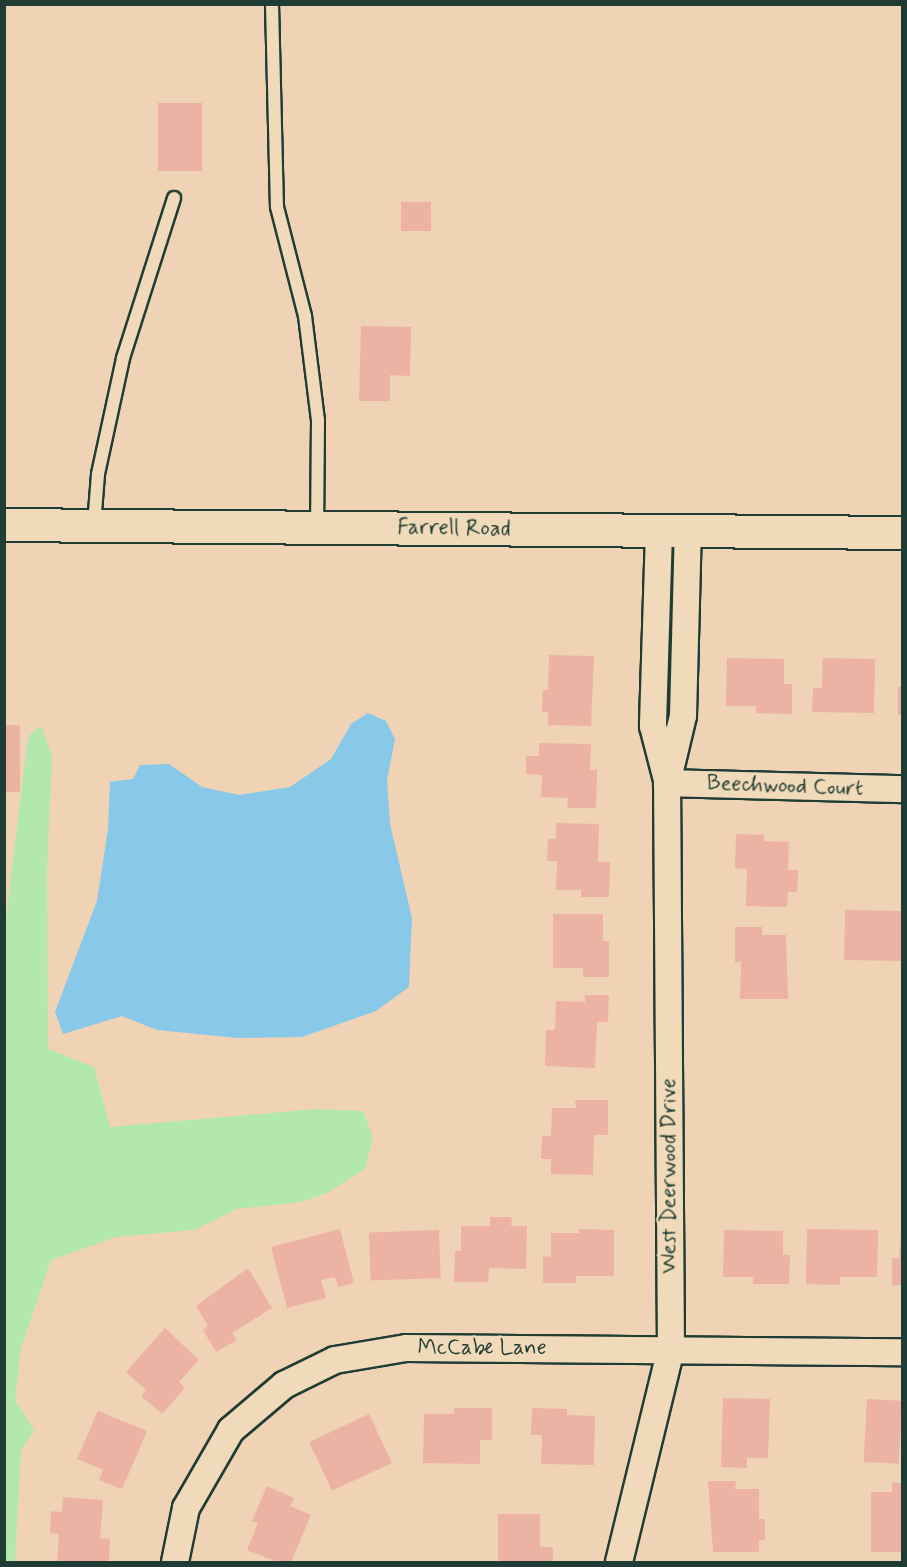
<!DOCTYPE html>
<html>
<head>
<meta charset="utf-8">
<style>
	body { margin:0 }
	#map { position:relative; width:907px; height:1567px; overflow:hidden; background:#f0d2b5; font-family:Mynerve,sans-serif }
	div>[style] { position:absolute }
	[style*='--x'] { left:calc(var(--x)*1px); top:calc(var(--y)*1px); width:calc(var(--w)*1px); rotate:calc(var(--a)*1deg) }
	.green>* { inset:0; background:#b2e8ab }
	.water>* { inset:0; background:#88c9e9 }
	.building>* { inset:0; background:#ecb3a4; transform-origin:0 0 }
	.roads { filter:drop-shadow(2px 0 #1f3d34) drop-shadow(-2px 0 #1f3d34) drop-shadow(0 2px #1f3d34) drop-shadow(0 -2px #1f3d34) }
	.service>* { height:12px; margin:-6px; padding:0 6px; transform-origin:6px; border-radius:6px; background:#f1dab9 }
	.minor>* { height:26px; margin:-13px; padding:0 13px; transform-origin:13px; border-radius:13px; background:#f1dab9 }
	.tertiary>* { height:32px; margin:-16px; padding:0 16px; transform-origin:16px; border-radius:16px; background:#f1dab9 }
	span { translate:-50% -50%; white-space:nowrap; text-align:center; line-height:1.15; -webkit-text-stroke:4.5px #f1dab9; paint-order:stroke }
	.street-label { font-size:22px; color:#1f3d34 }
	.frame { position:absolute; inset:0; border:6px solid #1f3d34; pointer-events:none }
</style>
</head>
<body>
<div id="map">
	<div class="green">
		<div style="clip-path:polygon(41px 726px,52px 756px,47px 872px,48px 1049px,94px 1067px,110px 1127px,316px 1109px,363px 1111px,373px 1137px,365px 1169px,327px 1193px,301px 1202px,237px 1209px,194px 1230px,116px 1237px,51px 1260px,21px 1348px,15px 1400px,34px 1430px,21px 1451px,15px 1562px,5px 1562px,5px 926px,27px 745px,30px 734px)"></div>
	</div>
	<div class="water">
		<div style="clip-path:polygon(368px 713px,386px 721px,395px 739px,387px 780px,390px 824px,412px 918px,409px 987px,376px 1011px,302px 1037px,237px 1038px,157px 1030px,122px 1016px,63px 1034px,55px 1012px,97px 901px,108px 829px,110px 782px,133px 779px,140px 765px,169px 764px,202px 787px,239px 795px,290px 787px,331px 759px,351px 724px)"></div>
	</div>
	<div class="building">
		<div style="left:158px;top:103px;width:44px;height:68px"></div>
		<div style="left:401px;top:202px;width:30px;height:29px"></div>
		<div style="clip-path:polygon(361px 326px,411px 327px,410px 376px,390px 375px,390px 401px,359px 401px)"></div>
		<div style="clip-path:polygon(549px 655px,594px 656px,591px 726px,548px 725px,548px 712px,542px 712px,543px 690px,548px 690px)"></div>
		<div style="clip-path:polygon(727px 658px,784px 659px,784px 684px,792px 684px,792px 714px,756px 713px,756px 706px,726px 706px)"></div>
		<div style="clip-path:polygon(823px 658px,875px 659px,874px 713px,812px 712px,813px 688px,822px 688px)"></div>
		<div style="left:898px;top:687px;width:4px;height:28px"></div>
		<div style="left:4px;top:725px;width:16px;height:67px"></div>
		<div style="clip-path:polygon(539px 743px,591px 744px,590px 770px,597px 770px,596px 808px,567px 808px,568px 798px,541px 797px,542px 775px,526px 774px,526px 756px,539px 756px)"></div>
		<div style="clip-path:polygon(556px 823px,599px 824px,598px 862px,610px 862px,609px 897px,581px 897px,581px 890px,556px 890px,557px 861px,547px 861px,548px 839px,556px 839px)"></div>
		<div style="clip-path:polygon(736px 834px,764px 835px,764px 841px,789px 842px,788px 870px,798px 870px,797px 892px,788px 892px,787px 907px,746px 906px,747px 869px,735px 868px)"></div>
		<div style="left:845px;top:910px;width:57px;height:50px;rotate:1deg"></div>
		<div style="clip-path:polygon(553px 914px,603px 914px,603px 941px,609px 941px,609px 977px,583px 977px,583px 968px,553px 968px)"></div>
		<div style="clip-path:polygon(735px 927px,762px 927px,762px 935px,786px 935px,788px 999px,740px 999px,741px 962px,735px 962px)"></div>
		<div style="clip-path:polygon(585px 995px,609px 995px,608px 1022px,597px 1022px,595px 1068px,545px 1066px,546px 1030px,555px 1030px,556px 1001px,585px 1002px)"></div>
		<div style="clip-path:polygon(575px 1100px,608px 1100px,608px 1135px,594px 1135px,593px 1175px,551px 1174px,551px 1159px,541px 1159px,542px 1136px,551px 1136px,552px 1108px,576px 1108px)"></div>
		<div style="clip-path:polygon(490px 1217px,512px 1217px,511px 1226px,527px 1226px,526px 1269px,489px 1268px,488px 1282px,454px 1282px,455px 1251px,461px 1251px,461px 1226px,490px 1226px)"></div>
		<div style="clip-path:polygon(340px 1229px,354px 1283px,338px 1287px,335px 1277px,321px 1280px,326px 1298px,287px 1308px,271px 1247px)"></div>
		<div style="clip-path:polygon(579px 1229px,614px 1230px,614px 1276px,576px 1276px,576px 1283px,543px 1283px,543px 1256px,551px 1257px,551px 1233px,579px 1233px)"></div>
		<div style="clip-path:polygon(807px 1229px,878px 1230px,877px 1277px,840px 1277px,840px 1285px,806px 1284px)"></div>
		<div style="left:439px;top:1230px;width:48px;height:70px;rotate:88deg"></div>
		<div style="clip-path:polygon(724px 1230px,783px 1231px,783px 1255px,790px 1255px,789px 1284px,753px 1284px,753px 1277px,723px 1277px)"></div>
		<div style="clip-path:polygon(900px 1233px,902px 1285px,892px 1285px,892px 1258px,899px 1258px)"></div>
		<div style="clip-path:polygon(248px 1268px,272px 1308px,232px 1333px,237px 1340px,216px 1352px,203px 1330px,208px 1326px,196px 1306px)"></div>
		<div style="clip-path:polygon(165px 1328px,199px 1360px,179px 1382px,185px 1388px,162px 1414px,141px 1396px,146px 1390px,126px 1372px)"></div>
		<div style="clip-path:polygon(723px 1398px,770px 1399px,768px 1458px,747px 1458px,747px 1468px,721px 1467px)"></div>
		<div style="left:867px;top:1399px;width:35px;height:63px;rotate:3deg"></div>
		<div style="clip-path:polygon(454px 1408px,492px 1408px,492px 1440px,480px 1440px,480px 1464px,423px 1463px,424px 1414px,454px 1414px)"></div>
		<div style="clip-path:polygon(532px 1408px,567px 1409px,567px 1415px,595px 1416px,594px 1465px,541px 1464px,542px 1435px,531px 1435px)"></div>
		<div style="clip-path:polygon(98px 1411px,147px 1431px,122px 1489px,99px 1480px,103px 1470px,77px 1459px)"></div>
		<div style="left:369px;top:1414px;width:54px;height:66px;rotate:65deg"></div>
		<div style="clip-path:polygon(708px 1481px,736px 1481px,735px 1489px,759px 1489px,759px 1519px,765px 1519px,765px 1540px,759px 1540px,759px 1552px,713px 1552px)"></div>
		<div style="clip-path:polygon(892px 1483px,902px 1483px,902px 1552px,871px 1552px,871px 1492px,892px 1492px)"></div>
		<div style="clip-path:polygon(267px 1486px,294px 1498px,290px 1506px,311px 1515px,291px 1562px,277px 1562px,247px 1550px,258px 1523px,252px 1521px)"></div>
		<div style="clip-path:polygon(63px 1497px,103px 1500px,100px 1538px,110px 1539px,109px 1562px,57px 1562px,59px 1534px,50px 1533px,51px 1511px,62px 1512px)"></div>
		<div style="clip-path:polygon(498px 1514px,540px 1514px,540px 1547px,553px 1547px,553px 1562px,498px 1562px)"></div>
	</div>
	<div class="roads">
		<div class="service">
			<div style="--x:272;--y:4;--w:203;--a:88.6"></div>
			<div style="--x:277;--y:207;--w:113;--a:75.6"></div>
			<div style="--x:305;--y:316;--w:105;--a:82.9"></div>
			<div style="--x:318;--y:420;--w:107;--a:90.5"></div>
			<div style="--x:94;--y:525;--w:51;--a:-85.5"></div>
			<div style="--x:98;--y:474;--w:119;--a:-77.8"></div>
			<div style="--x:123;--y:358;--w:168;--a:-72.3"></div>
		</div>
		<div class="minor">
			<div style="--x:659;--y:532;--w:194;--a:91.8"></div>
			<div style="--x:653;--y:726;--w:56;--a:75.5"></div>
			<div style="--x:667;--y:783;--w:235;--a:1.5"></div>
			<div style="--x:175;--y:1562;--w:55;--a:-78.5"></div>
			<div style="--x:186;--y:1508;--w:90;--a:-60"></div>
			<div style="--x:231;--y:1430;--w:70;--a:-40.3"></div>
			<div style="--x:284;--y:1385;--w:57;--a:-26.1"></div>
			<div style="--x:335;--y:1360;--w:72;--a:-9.6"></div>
			<div style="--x:406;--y:1348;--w:496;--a:0.5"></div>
			<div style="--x:619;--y:1562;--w:219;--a:-76.3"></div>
			<div style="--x:671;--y:1349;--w:566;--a:-90.4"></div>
			<div style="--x:667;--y:783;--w:69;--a:-76.6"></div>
			<div style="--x:683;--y:716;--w:185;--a:-88.5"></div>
		</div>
		<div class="tertiary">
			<div style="--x:4;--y:525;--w:898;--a:0.51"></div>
		</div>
	</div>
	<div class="street-label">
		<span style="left:454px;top:529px;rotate:1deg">Farrell Road</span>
		<span style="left:785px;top:787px;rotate:2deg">Beechwood Court</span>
		<span style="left:670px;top:1176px;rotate:-90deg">West Deerwood Drive</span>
		<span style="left:482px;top:1349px">McCabe Lane</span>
	</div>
	<div class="frame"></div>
</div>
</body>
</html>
